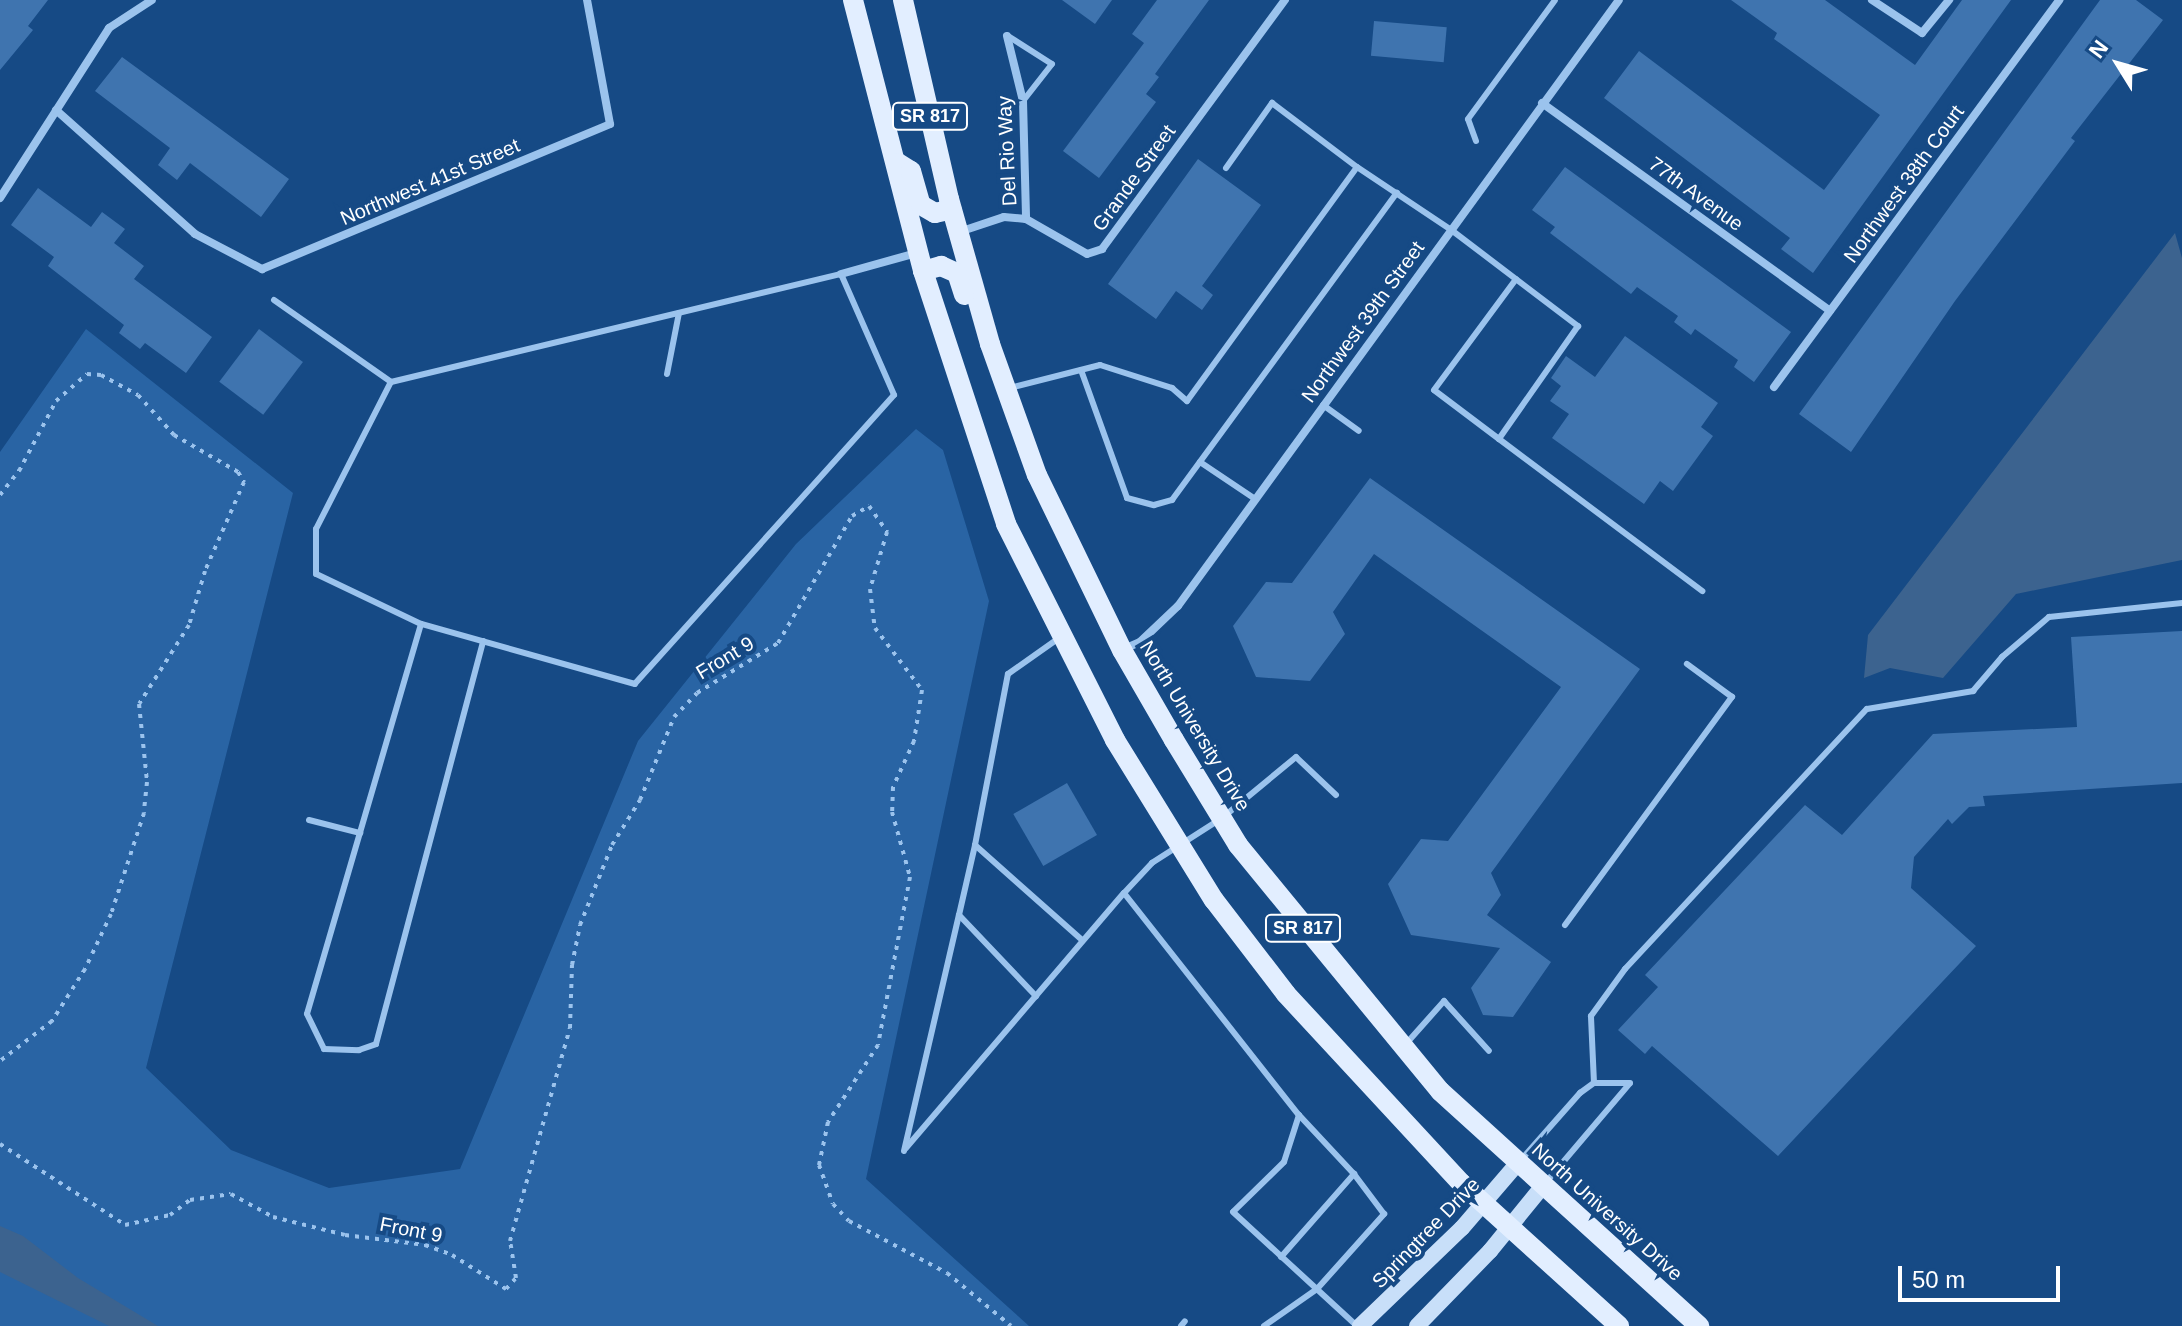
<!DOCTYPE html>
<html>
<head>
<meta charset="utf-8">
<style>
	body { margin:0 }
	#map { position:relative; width:2182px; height:1326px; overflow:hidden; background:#164a85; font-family:Helvetica,sans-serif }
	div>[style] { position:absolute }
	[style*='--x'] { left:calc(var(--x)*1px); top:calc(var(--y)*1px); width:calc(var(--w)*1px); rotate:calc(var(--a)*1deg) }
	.green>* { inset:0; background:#2964a4 }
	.water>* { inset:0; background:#3c638f }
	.building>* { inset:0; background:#3f74af; transform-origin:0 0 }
	.path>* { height:4px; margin-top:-2px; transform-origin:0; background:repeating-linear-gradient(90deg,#9bc3ed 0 4px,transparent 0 10px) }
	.lane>* { height:6px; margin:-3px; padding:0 3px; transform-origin:3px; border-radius:3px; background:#9bc3ed }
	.street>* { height:8px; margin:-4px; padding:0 4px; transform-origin:4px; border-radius:4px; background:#9bc3ed }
	.secondary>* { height:16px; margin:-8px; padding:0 8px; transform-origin:8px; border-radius:8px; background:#c8dff9 }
	.primary>* { height:20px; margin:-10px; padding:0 10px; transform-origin:10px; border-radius:10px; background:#e2eeff }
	span { translate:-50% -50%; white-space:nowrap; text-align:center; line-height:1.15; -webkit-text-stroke:8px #164a85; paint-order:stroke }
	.shield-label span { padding:2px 6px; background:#164a85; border:2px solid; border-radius:6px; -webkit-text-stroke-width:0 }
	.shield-label { font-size:18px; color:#fff; font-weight:700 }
	.street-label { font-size:20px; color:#fff }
	.north { position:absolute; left:2078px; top:24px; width:80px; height:80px; -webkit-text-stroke:6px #164a85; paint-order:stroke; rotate:307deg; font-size:22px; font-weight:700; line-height:32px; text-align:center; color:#fff }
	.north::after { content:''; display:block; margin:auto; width:28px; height:36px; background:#fff; clip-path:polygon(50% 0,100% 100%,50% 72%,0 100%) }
	.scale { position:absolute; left:1898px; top:1266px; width:162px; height:36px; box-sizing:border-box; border:4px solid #fff; border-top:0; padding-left:10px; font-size:24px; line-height:28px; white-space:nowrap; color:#fff; -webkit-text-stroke:6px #164a85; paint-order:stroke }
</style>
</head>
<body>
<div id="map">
	<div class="green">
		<div style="clip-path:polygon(86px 329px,293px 493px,146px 1068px,231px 1150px,329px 1188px,460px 1169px,638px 741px,796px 544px,916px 429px,943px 450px,989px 601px,866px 1179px,1029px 1326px,0 1326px,0 452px)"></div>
	</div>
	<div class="water">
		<div style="clip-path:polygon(2175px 233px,2182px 258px,2182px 560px,2016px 594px,1943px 678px,1890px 668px,1864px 678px,1868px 635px)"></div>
		<div style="clip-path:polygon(0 1226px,23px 1236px,78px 1278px,158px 1326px,109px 1326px,0 1272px)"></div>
	</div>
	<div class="building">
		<div style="clip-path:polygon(0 0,48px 0,28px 26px,33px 30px,0 70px)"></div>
		<div style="clip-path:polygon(1062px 0,1112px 0,1095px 24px)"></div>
		<div style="clip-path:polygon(1157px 0,1209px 0,1155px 74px,1159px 77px,1146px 94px,1156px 102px,1099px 178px,1063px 151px,1144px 43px,1132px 34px)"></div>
		<div style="clip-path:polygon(1731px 0,1825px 0,1915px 65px,1962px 0,2011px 0,1813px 273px,1781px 249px,1790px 238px,1604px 98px,1639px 51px,1824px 190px,1880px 115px,1774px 39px,1777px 33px)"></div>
		<div style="clip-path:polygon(2100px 0,2136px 0,2163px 20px,2071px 138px,2075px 141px,1955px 301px,1851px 452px,1799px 414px)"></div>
		<div style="left:1374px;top:21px;width:73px;height:35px;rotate:5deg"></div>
		<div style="clip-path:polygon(122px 57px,289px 179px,261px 217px,190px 163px,177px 180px,158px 165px,170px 148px,95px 91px)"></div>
		<div style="clip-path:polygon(1198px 159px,1261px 205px,1202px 286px,1213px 295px,1202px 310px,1176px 291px,1156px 319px,1108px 284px)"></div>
		<div style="clip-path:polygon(1565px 167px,1791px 332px,1754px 382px,1734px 367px,1738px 360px,1695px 329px,1691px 335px,1674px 322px,1678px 316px,1637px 287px,1631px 294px,1550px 233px,1555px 227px,1532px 210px)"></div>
		<div style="clip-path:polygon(38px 188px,91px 227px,102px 212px,125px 229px,114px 243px,144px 266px,134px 279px,212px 337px,186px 373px,145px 343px,140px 349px,119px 333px,124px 325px,48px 266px,54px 257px,11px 225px)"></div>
		<div style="left:259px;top:329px;width:55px;height:66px;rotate:37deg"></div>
		<div style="clip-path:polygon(1625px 336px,1718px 403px,1701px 427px,1713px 436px,1673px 491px,1660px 481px,1644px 504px,1552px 438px,1569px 414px,1550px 401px,1561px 386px,1551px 378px,1566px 356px,1595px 377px)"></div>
		<div style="clip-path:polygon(1370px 478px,1640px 669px,1491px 873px,1501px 895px,1487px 915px,1551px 962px,1513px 1017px,1483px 1015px,1471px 988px,1500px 948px,1411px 935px,1388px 884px,1421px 839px,1448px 841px,1561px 687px,1374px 554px,1333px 612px,1345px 634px,1310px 681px,1256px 677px,1233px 626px,1266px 582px,1292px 583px)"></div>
		<div style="clip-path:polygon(2182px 631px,2182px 783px,1983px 796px,1985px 806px,1969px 807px,1952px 824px,1948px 819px,1914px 857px,1911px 888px,1976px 946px,1778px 1156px,1652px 1046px,1645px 1054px,1618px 1030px,1658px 987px,1645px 975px,1805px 805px,1842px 835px,1933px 734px,2077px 727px,2071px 637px)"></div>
		<div style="left:1067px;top:783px;width:60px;height:62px;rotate:60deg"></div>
	</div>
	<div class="path">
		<div style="--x:0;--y:495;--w:31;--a:-52"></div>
		<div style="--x:19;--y:471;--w:79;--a:-62.1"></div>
		<div style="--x:56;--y:401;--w:41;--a:-41.1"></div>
		<div style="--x:87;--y:374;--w:14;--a:4"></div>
		<div style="--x:101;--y:375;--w:42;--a:28.4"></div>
		<div style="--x:138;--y:395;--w:54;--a:48"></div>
		<div style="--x:174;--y:435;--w:74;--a:30"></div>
		<div style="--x:238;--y:472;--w:12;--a:59"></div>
		<div style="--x:244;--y:482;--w:97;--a:113.7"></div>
		<div style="--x:205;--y:571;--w:56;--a:106.5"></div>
		<div style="--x:189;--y:625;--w:93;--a:122.3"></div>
		<div style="--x:139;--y:704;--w:78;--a:84.1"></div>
		<div style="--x:147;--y:782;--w:31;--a:96"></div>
		<div style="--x:144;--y:813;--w:106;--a:108.1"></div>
		<div style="--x:111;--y:914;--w:61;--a:115.3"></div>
		<div style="--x:85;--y:969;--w:62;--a:122.4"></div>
		<div style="--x:52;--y:1021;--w:66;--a:142.4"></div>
		<div style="--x:0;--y:1144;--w:149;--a:32.9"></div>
		<div style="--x:125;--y:1225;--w:46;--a:-12.5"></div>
		<div style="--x:170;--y:1215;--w:25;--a:-37"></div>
		<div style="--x:190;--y:1200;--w:41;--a:-8.3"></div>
		<div style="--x:231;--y:1194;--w:48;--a:28.7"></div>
		<div style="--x:273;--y:1217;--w:74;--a:14"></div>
		<div style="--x:345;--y:1235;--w:81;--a:7.1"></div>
		<div style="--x:425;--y:1245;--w:29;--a:20"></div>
		<div style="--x:452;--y:1255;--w:64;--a:32.2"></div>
		<div style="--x:506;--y:1289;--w:15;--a:-48"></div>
		<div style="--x:516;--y:1278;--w:37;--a:-99"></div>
		<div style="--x:510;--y:1241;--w:221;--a:-74.3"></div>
		<div style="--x:570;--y:1028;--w:63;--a:-88.2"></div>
		<div style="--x:572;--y:965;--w:41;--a:-78.7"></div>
		<div style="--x:580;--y:925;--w:86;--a:-68.2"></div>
		<div style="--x:612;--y:845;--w:53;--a:-58.1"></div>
		<div style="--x:640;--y:800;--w:90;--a:-67.7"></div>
		<div style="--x:674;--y:717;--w:33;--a:-46"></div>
		<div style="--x:697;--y:693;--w:95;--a:-31.7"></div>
		<div style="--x:778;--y:643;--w:147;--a:-59.8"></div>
		<div style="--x:852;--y:516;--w:20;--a:-30"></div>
		<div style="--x:869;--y:506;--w:32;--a:55"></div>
		<div style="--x:887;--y:532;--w:59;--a:106.6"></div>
		<div style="--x:870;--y:589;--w:39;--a:83"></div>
		<div style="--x:875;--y:628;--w:78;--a:52.8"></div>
		<div style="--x:922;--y:690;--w:52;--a:98.9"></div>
		<div style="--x:914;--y:741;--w:51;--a:114.5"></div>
		<div style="--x:893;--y:787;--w:25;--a:92"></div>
		<div style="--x:892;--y:812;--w:67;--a:74.5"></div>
		<div style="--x:910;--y:877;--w:171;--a:100.8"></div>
		<div style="--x:878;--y:1045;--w:92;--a:123"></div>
		<div style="--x:828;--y:1122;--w:44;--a:101.8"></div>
		<div style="--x:819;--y:1165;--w:41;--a:70.3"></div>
		<div style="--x:833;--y:1204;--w:23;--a:47"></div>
		<div style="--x:849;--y:1221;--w:111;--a:28"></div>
		<div style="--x:947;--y:1273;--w:83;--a:39.6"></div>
	</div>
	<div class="lane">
		<div style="--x:1008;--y:36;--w:52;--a:32.5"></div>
		<div style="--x:1052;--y:64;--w:47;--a:128.1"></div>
		<div style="--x:1476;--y:141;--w:23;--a:-110"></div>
		<div style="--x:1468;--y:119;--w:147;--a:-53.8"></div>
		<div style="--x:1226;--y:168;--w:80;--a:-54.7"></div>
		<div style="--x:1272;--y:103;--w:106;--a:37"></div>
		<div style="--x:841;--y:274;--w:132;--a:66.3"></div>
		<div style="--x:894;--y:395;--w:388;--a:131.9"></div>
		<div style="--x:635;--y:684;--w:222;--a:-164.3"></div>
		<div style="--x:421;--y:624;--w:116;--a:-154.5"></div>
		<div style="--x:316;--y:574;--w:45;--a:-90"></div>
		<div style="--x:316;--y:529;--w:165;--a:-63"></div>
		<div style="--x:391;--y:382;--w:463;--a:-13.5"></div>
		<div style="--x:274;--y:300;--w:143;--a:35"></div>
		<div style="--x:1081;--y:370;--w:136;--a:70.2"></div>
		<div style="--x:1127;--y:498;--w:28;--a:15"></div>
		<div style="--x:1154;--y:505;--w:19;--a:-16"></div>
		<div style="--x:1172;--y:500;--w:381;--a:-53.8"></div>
		<div style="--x:667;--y:374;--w:62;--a:-78.9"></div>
		<div style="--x:1010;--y:388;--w:93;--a:-14.3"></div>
		<div style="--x:1100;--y:365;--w:76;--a:17.7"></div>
		<div style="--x:1172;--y:388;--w:20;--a:41"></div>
		<div style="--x:1187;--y:401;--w:289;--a:-54"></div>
		<div style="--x:1357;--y:167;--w:112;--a:33.7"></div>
		<div style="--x:1450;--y:229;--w:161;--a:37.2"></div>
		<div style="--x:1578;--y:326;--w:138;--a:125"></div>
		<div style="--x:1499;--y:439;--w:81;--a:-143"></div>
		<div style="--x:1434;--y:390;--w:138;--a:-53.5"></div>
		<div style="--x:1323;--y:405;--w:44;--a:35.8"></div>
		<div style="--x:1499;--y:439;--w:254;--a:36.8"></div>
		<div style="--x:1200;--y:462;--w:66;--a:33.9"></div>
		<div style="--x:421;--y:624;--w:406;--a:106.3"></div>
		<div style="--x:307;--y:1014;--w:39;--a:64"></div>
		<div style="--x:324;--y:1049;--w:35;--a:2"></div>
		<div style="--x:359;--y:1050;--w:18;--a:-19"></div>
		<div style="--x:376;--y:1044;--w:417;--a:-75.1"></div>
		<div style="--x:1336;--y:795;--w:55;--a:-136.5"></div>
		<div style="--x:1296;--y:757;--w:96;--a:140.5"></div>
		<div style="--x:1222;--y:818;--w:83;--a:147.3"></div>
		<div style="--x:1152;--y:863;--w:41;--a:133"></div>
		<div style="--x:1124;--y:893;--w:283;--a:51.8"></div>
		<div style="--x:1299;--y:1115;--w:49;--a:107.7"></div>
		<div style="--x:1284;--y:1162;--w:71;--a:135.6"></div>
		<div style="--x:1233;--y:1212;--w:168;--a:42.6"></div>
		<div style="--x:309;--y:820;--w:53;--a:14.3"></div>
		<div style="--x:975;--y:845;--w:174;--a:-79.1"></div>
		<div style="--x:1008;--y:674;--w:62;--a:-35.2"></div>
		<div style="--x:959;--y:915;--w:72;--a:-77.1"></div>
		<div style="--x:975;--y:845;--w:142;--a:41.6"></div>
		<div style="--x:1565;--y:925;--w:283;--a:-53.8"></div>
		<div style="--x:1732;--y:697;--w:56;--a:-143.7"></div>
		<div style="--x:1405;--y:1045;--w:59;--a:-48.4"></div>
		<div style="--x:1444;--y:1001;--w:67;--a:48"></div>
		<div style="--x:1594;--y:1083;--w:67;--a:-92.6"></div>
		<div style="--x:1591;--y:1016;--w:58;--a:-54.1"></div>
		<div style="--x:1625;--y:969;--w:355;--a:-47.1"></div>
		<div style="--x:1867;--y:709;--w:108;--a:-9.6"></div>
		<div style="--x:1973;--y:691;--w:45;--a:-49.5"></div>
		<div style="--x:2002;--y:657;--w:62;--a:-40.4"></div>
		<div style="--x:2049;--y:617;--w:134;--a:-6"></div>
		<div style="--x:906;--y:1148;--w:335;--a:-49.5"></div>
		<div style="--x:904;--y:1151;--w:242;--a:-76.9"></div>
		<div style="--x:959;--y:915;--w:112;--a:46.5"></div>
		<div style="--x:1520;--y:1161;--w:91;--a:-48.6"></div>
		<div style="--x:1580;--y:1093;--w:17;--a:-36"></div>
		<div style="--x:1594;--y:1083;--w:36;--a:0"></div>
		<div style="--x:1547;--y:1181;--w:128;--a:-49.7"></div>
		<div style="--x:1281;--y:1257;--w:111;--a:-48.7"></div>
		<div style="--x:1354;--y:1174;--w:81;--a:-133"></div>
		<div style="--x:1181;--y:1326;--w:6;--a:-51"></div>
		<div style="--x:1264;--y:1326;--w:65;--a:-34.9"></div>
		<div style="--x:1317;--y:1289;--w:101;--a:-48.2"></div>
		<div style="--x:1384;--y:1214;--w:50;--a:-126.9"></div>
	</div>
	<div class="street">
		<div style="--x:1872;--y:0;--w:60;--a:33.4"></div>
		<div style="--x:1922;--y:33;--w:43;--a:-50.7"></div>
		<div style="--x:1007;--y:36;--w:67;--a:76.2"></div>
		<div style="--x:1023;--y:101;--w:118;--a:88.5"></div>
		<div style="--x:1542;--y:103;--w:355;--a:35.8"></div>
		<div style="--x:56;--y:110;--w:186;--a:41.7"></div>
		<div style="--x:195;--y:234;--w:76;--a:27.6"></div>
		<div style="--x:262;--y:269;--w:377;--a:-22.6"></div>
		<div style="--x:610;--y:124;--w:126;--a:-100.5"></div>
		<div style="--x:0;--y:198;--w:202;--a:-57.3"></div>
		<div style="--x:109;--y:28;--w:51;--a:-33.1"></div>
		<div style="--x:959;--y:232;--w:47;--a:-18.4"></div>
		<div style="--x:1004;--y:217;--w:22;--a:5"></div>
		<div style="--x:1026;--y:219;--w:70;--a:29.8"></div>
		<div style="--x:1087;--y:254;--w:16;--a:-18"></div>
		<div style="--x:1102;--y:249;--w:309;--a:-53.7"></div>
		<div style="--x:841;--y:274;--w:78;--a:-15.6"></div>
		<div style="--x:1774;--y:387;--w:481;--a:-53.6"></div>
		<div style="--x:1124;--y:649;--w:17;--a:-24"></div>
		<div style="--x:1140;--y:642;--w:52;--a:-43.5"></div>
		<div style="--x:1178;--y:606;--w:749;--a:-53.96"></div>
	</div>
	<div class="secondary">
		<div style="--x:1360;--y:1326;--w:141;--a:-43.9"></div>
		<div style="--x:1462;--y:1228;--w:84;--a:-49.3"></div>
		<div style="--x:1417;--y:1326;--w:105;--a:-45.8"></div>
		<div style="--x:1490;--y:1251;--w:82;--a:-50.9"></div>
	</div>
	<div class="primary">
		<div style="--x:853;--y:0;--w:280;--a:75.5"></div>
		<div style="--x:923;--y:271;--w:266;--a:71.8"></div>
		<div style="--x:1006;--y:524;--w:242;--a:63.2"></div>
		<div style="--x:1115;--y:740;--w:188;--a:58.3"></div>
		<div style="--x:1214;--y:900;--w:118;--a:52.5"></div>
		<div style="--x:1286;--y:994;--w:258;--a:47.2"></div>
		<div style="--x:1461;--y:1183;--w:213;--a:42.1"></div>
		<div style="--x:903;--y:0;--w:204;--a:77"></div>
		<div style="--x:949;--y:199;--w:151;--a:74.2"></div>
		<div style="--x:990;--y:344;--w:139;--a:70.3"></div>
		<div style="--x:1037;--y:475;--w:195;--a:64.1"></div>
		<div style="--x:1122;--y:650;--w:104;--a:60"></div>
		<div style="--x:1174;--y:740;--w:123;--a:58.6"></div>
		<div style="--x:1238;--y:845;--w:318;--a:50.6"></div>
		<div style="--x:1440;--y:1091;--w:350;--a:42.2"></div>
		<div style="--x:898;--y:163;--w:15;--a:32"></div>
		<div style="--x:911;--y:171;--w:35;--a:74"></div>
		<div style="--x:921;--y:205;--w:16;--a:30"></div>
		<div style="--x:935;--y:213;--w:17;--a:-13"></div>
		<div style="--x:923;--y:271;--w:19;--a:-16"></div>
		<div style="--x:941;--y:266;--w:17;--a:24"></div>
		<div style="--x:957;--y:273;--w:23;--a:72"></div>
	</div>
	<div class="shield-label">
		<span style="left:930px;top:116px">SR 817</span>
		<span style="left:1303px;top:928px">SR 817</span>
	</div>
	<div class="street-label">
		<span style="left:1007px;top:151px;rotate:-93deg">Del Rio Way</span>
		<span style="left:1134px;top:178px;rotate:-54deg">Grande Street</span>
		<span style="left:430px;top:182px;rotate:-23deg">Northwest 41st Street</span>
		<span style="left:1904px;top:184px;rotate:-54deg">Northwest 38th Court</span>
		<span style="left:1696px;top:194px;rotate:36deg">77th Avenue</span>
		<span style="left:1363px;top:322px;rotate:-54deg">Northwest 39th Street</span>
		<span style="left:725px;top:658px;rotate:-31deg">Front 9</span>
		<span style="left:1195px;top:726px;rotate:59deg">North University Drive</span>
		<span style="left:1607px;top:1212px;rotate:42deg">North University Drive</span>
		<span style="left:411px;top:1230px;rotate:11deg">Front 9</span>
		<span style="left:1426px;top:1233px;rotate:-46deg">Springtree Drive</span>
	</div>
	<div class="north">N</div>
	<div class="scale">50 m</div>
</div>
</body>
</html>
